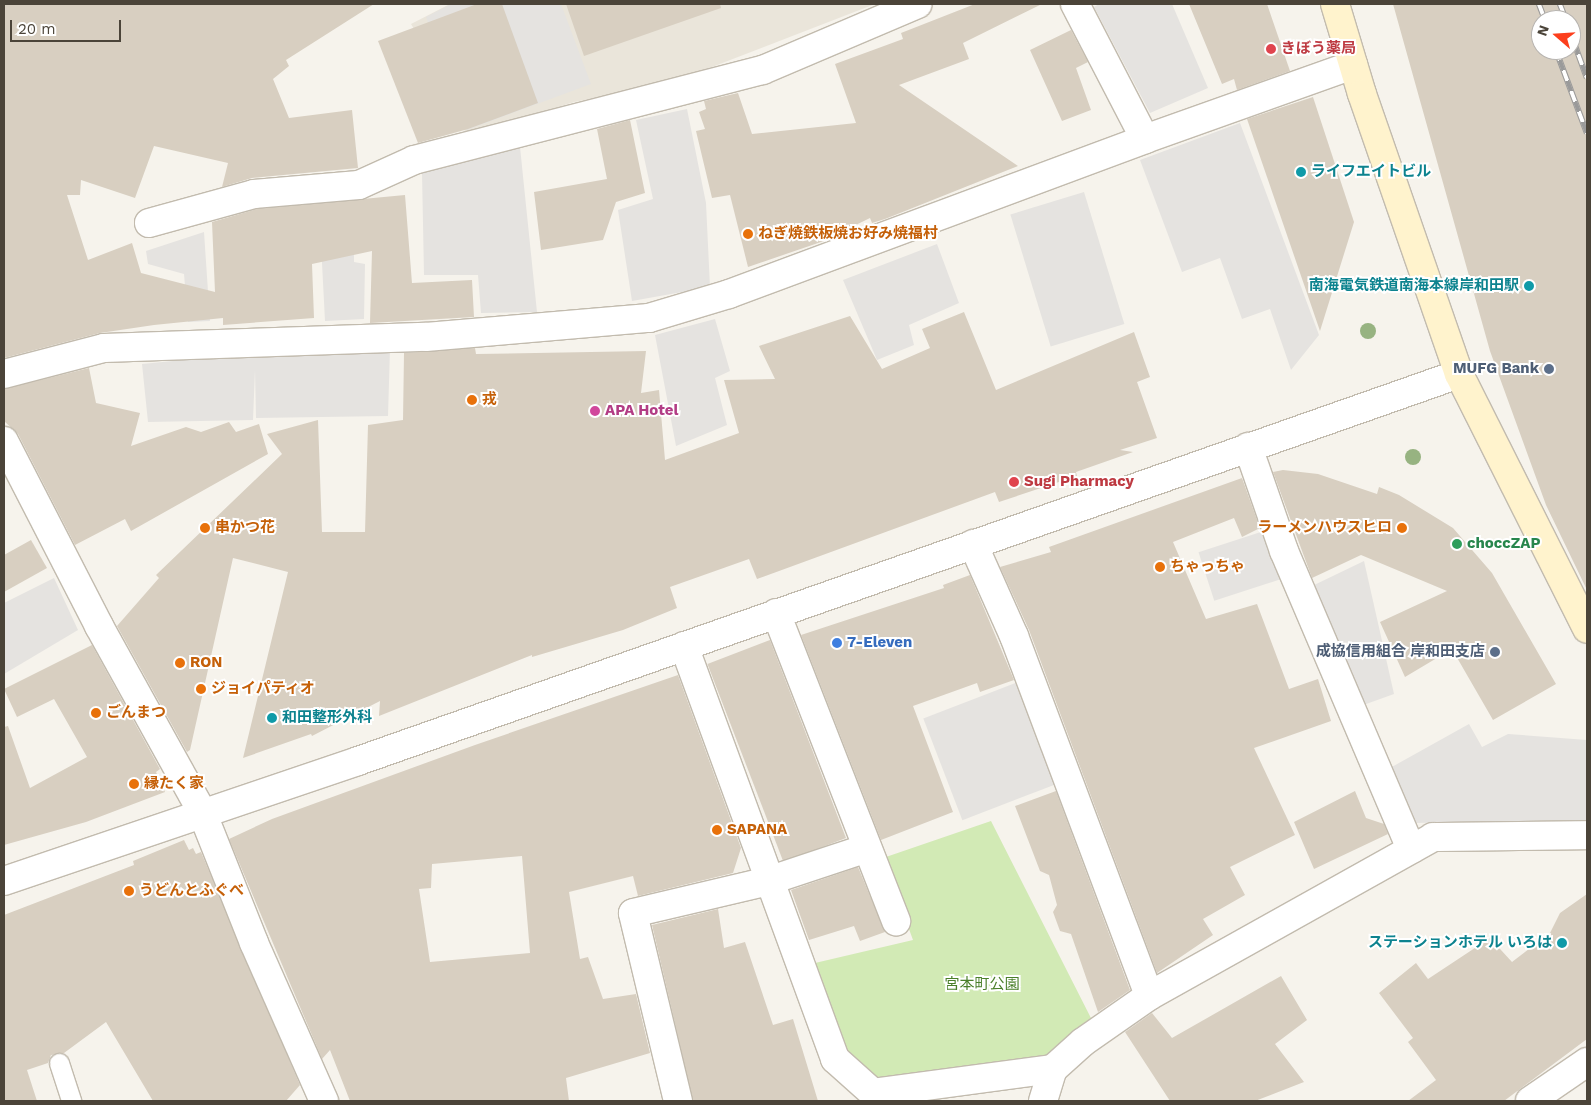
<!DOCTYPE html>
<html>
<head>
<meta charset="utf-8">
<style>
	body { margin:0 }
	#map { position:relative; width:1591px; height:1105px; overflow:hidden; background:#f6f3ec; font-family:"Work Sans","Noto Sans JP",sans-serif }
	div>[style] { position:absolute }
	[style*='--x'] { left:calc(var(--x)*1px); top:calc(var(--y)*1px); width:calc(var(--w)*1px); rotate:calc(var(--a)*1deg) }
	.residential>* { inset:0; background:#eae5da }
	.green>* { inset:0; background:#d2eab5 }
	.parking>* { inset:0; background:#e5e3e0; transform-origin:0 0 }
	.building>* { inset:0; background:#d8cfc1; transform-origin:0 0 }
	.roads { filter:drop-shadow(1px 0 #c2bbae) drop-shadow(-1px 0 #c2bbae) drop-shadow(0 1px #c2bbae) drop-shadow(0 -1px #c2bbae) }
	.lane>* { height:19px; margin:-9.5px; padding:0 9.5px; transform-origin:9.5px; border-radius:9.5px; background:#fff }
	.street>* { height:28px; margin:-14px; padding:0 14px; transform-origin:14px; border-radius:14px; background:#fff }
	.secondary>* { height:28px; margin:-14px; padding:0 14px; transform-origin:14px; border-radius:14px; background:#fff3cd }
	.rail>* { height:5.5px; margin-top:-2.75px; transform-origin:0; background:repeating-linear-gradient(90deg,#fff 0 11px,#9a9a9a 0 22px); box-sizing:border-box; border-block:1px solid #9a9a9a }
	.trees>* { width:16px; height:16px; margin:-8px; border-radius:50%; background:#97b381 }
	.dots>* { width:14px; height:14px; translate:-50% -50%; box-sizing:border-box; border:2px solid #fff; border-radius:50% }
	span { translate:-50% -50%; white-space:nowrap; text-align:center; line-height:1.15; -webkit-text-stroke:4px #fff; paint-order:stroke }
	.health-label { font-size:15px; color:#be3a42; font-weight:700 }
	.left { translate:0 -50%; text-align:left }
	.culture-label { font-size:15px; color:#0d838f; font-weight:700 }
	.right { translate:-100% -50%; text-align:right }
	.food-label { font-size:15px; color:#c56008; font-weight:700 }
	.service-label { font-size:15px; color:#4e5e75; font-weight:700 }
	.hotel-label { font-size:15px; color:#b23c85; font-weight:700 }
	.leisure-label { font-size:15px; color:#27864d; font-weight:700 }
	.shop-label { font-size:15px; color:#366cbe; font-weight:700 }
	.park-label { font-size:15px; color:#4a7f2a }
	.frame { position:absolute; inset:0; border:5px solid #4b4439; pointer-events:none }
	.north { position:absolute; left:1531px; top:10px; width:50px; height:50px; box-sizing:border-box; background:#fff; border:1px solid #b7b4b0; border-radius:50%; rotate:289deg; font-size:14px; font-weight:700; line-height:20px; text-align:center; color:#4b4439 }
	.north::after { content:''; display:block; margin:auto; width:18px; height:22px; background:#fc3f1d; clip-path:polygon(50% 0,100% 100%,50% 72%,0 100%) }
	.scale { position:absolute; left:10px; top:20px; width:111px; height:22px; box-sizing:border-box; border:2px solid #4b4439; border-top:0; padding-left:6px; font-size:15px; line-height:18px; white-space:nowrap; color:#4b4439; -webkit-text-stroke:4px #fff; paint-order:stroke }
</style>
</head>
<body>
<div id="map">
	<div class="residential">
		<div style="clip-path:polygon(450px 4px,875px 4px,712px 67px,651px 87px,574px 102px,467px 136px,443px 78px,411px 24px)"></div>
	</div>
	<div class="green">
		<div style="clip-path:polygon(991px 821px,1095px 1026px,1045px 1060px,872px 1081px,848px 1060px,815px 963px,913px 940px,883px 858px)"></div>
	</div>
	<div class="parking">
		<div style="clip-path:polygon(451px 4px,561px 4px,591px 84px,467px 130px,426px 17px)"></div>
		<div style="clip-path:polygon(1099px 4px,1172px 4px,1208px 88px,1150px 113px,1094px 7px)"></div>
		<div style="clip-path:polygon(687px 109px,706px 203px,710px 287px,632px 301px,618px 210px,653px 199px,636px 120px)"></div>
		<div style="clip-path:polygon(1240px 123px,1319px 335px,1291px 370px,1270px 309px,1242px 319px,1220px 258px,1182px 272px,1140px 160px)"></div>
		<div style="clip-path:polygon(520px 147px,537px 312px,481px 313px,478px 275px,424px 275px,422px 173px)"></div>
		<div style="left:1084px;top:192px;width:138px;height:77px;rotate:73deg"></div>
		<div style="clip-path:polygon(204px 232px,210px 321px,188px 322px,184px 274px,148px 264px,146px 251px)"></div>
		<div style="clip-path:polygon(321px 244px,354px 244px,354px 262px,365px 264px,364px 319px,325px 321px)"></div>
		<div style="clip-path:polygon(937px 244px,959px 303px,909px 325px,914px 345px,877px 360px,843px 280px)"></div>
		<div style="clip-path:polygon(715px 319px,730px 371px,715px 378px,727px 425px,676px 446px,655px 335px)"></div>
		<div style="clip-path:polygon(390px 349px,388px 416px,256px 418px,255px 370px,253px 420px,148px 422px,142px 364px,256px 353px)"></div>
		<div style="left:1267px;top:530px;width:51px;height:72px;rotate:72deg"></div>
		<div style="clip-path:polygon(1364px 561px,1394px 694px,1355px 708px,1310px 587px)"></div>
		<div style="clip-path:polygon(54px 578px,78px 630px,4px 674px,4px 603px)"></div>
		<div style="left:1026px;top:679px;width:109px;height:110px;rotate:69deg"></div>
		<div style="clip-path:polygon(1469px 724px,1482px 747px,1508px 734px,1587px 740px,1587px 820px,1414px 823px,1390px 768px)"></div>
	</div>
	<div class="building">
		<div style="clip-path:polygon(4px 4px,374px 4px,286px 60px,289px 66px,273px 79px,289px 118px,352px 110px,358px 168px,252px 178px,222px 187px,228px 163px,154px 146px,135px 198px,81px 180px,80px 195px,67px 195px,88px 260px,132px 243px,141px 273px,215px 292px,212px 222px,257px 209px,405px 195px,412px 283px,472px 280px,474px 317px,370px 323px,372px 251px,312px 264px,314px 318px,223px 325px,223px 318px,154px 325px,100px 333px,4px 358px)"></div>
		<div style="clip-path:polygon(477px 4px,502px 4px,538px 103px,468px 129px,418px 143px,378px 41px)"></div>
		<div style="clip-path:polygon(566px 4px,720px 4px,721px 8px,584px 56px)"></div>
		<div style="clip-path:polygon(975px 4px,1042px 4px,963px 43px,969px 59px,899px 85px,1018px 166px,885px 219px,872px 223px,870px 218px,821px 242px,748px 267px,730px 195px,712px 198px,696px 131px,705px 129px,699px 112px,706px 109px,704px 101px,738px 93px,752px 134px,856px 123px,835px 64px,903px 39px,901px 33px)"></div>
		<div style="clip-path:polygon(1189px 4px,1267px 4px,1290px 71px,1237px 90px,1234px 79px,1222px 84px)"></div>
		<div style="clip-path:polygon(evenodd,1393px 4px,1587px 4px,1587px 590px,1546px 505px,1490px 351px,1393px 4px,1541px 20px,1571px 20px,1571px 50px,1541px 50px,1541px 20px)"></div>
		<div style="clip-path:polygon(1071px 30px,1088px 62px,1076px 68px,1091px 110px,1062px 121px,1030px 50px)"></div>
		<div style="clip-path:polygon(1313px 97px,1354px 222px,1320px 331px,1247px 119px)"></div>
		<div style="clip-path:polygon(630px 120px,645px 193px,616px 202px,603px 240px,541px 250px,534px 192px,607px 179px,597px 129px)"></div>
		<div style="clip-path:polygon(964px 312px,996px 390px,1134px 332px,1150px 377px,1137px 382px,1157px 438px,1120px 450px,1133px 452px,1076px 472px,1077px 476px,999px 502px,995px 492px,757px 579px,749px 559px,670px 587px,677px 608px,623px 630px,532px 657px,532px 655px,379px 716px,380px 701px,312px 736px,311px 734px,243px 758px,288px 572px,233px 558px,190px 750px,187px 752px,117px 626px,159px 578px,156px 575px,282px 454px,267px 434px,318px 420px,322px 532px,365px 532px,368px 425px,403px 420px,404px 353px,475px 348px,476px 354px,646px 351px,641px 393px,659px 390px,665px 460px,739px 433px,724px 380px,775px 379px,759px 346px,850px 316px,882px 369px,930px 348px,922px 329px)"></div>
		<div style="clip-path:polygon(89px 368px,96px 403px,140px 413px,131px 446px,186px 427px,201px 432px,229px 422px,236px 432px,259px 424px,268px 454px,131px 531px,125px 519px,75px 545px,18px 434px,4px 421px,4px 389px)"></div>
		<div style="clip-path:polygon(1283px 470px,1318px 474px,1377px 494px,1379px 487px,1399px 495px,1453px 528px,1492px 573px,1556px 684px,1493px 720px,1452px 649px,1405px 677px,1380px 622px,1447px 591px,1361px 555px,1312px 578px,1273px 472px)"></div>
		<div style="clip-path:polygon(1242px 478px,1260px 528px,1242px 537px,1234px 518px,1173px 542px,1206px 619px,1257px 604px,1289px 689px,1318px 679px,1331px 721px,1254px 748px,1295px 835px,1230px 867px,1245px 895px,1203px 919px,1213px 935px,1157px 973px,1029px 630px,1000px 567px,1051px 552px,1049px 547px)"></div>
		<div style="clip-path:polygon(31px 540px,47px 568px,4px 592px,4px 555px)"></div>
		<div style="clip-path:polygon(970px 575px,1014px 680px,980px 692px,977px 683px,913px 706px,953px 812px,881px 840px,801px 635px,944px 588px,943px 585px)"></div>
		<div style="left:770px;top:640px;width:212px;height:67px;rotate:69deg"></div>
		<div style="clip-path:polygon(92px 645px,160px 769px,156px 772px,165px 792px,86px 822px,4px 845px,4px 727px,8px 726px,30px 788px,87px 757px,54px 699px,17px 717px,4px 689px)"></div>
		<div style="clip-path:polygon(evenodd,678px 675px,741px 848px,733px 873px,638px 896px,633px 876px,569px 892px,580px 959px,588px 957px,603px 999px,636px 994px,650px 1053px,566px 1078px,569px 1101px,350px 1101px,330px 1050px,322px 1059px,229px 839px,272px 819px,475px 745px,678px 675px,522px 856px,530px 953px,430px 962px,419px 889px,431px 888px,432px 864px,522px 856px)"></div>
		<div style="clip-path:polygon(1056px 791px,1130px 990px,1098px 1012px,1071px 934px,1060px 931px,1053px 912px,1057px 905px,1049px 875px,1040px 871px,1015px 806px)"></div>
		<div style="clip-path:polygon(1355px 791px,1366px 818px,1384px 824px,1388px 834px,1314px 869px,1294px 822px)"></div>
		<div style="clip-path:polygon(184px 840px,189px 850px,193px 848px,196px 854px,201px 852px,300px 1085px,286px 1101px,153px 1101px,106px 1022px,64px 1053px,51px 1055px,48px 1063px,27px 1070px,37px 1101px,4px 1101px,4px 915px,134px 865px,133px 861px)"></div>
		<div style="clip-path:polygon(858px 867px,885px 932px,860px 941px,854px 926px,809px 940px,791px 890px)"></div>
		<div style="clip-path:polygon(1587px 894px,1587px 1039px,1504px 1101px,1408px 1101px,1436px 1080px,1408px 1042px,1413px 1038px,1379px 993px,1416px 963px,1428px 979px,1490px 938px,1512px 962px,1550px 933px,1560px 913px)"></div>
		<div style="clip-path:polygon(718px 909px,724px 948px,745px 942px,773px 1025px,793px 1019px,818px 1101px,693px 1101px,652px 925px)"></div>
		<div style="clip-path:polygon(1281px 976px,1307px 1020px,1275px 1044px,1304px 1082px,1255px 1101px,1170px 1101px,1125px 1032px,1152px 1013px,1172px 1038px)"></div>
	</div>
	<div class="roads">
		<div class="lane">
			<div style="--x:59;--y:1063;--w:40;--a:72"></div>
		</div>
		<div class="street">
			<div style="--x:1075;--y:4;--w:152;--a:62.6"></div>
			<div style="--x:149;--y:223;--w:109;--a:-15.4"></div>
			<div style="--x:254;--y:194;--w:105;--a:-4.9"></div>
			<div style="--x:359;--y:185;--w:60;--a:-24.4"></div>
			<div style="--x:414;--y:160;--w:360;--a:-14.5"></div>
			<div style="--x:763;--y:70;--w:168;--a:-23.1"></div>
			<div style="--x:4;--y:374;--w:103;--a:-14.6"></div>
			<div style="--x:104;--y:348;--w:322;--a:-2"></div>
			<div style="--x:426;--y:337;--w:224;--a:-4.9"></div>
			<div style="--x:649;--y:318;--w:84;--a:-16.7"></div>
			<div style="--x:729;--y:294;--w:444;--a:-20.4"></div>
			<div style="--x:1145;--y:139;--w:221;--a:-19.6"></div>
			<div style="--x:4;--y:441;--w:208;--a:62.8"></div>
			<div style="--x:99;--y:626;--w:213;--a:61"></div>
			<div style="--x:202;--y:812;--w:141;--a:68.3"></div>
			<div style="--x:254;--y:943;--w:173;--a:66.1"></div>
			<div style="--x:1248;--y:447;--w:110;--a:70.9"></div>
			<div style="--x:1284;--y:551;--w:324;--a:66.9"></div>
			<div style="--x:973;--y:544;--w:101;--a:66"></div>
			<div style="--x:1014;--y:636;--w:384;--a:69.4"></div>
			<div style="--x:776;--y:613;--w:331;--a:68.7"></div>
			<div style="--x:684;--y:646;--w:440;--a:69.9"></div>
			<div style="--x:835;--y:1059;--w:51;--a:41.8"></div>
			<div style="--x:873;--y:1093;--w:182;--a:-7.6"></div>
			<div style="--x:1053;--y:1069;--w:40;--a:-42"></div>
			<div style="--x:1083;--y:1042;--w:80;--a:-34.9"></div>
			<div style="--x:1149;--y:996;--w:325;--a:-29.2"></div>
			<div style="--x:1433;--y:837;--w:154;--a:-0.7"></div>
			<div style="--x:4;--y:881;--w:374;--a:-18.7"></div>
			<div style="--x:358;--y:761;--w:1167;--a:-19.37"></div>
			<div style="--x:678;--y:1101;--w:193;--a:-103.5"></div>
			<div style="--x:633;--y:913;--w:139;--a:-13.3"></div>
			<div style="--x:768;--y:881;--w:104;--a:-18.4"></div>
			<div style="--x:1043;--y:1101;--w:34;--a:-73"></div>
			<div style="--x:1530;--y:1101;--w:69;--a:-34.4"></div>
		</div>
		<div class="secondary">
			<div style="--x:1335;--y:4;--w:94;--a:73.3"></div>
			<div style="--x:1362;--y:94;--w:296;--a:70.9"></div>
			<div style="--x:1459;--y:374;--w:285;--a:63.3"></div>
		</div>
	</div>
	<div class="rail">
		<div style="--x:1539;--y:4;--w:17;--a:69"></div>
		<div style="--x:1560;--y:4;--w:17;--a:69"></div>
		<div style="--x:1571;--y:34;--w:47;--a:70"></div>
		<div style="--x:1556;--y:50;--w:89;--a:69.5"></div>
	</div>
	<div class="trees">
		<div style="left:1368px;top:331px"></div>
		<div style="left:1413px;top:457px"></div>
	</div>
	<div class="dots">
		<div style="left:1271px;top:49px;background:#e0444e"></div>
		<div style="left:1301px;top:172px;background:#0f9aa8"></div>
		<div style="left:748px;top:234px;background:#e8710a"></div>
		<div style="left:1529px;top:286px;background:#0f9aa8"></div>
		<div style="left:1549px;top:369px;background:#5c6f8a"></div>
		<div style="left:472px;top:400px;background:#e8710a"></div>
		<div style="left:595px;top:411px;background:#d1479c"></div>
		<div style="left:1014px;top:482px;background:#e0444e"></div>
		<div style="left:205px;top:528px;background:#e8710a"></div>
		<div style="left:1402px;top:528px;background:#e8710a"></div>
		<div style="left:1457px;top:544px;background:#2e9e5b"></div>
		<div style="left:1160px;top:567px;background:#e8710a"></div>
		<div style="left:837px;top:643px;background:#3f7fe0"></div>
		<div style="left:1495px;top:652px;background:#5c6f8a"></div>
		<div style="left:180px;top:663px;background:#e8710a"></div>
		<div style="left:201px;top:689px;background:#e8710a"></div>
		<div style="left:96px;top:713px;background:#e8710a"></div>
		<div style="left:272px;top:718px;background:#0f9aa8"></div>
		<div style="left:134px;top:784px;background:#e8710a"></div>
		<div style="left:717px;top:830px;background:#e8710a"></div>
		<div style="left:129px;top:891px;background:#e8710a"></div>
		<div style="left:1562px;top:943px;background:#0f9aa8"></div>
	</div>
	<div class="health-label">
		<span class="left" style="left:1281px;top:49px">きぼう薬局</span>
		<span class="left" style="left:1024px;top:482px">Sugi Pharmacy</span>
	</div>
	<div class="culture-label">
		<span class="left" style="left:1311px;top:172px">ライフエイトビル</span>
		<span class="right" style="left:1519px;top:286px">南海電気鉄道南海本線岸和田駅</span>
		<span class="left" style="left:282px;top:718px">和田整形外科</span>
		<span class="right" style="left:1552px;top:943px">ステーションホテル いろは</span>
	</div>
	<div class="food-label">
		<span class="left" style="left:758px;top:234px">ねぎ焼鉄板焼お好み焼福村</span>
		<span class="left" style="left:482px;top:400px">戎</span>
		<span class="left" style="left:215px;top:528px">串かつ花</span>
		<span class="right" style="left:1392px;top:528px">ラーメンハウスヒロ</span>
		<span class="left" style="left:1170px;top:567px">ちゃっちゃ</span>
		<span class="left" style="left:190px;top:663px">RON</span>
		<span class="left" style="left:211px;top:689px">ジョイパティオ</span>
		<span class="left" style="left:106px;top:713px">ごんまつ</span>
		<span class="left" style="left:144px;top:784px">縁たく家</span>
		<span class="left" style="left:727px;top:830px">SAPANA</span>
		<span class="left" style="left:139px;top:891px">うどんとふぐべ</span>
	</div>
	<div class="service-label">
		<span class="right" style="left:1539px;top:369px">MUFG Bank</span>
		<span class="right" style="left:1485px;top:652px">成協信用組合 岸和田支店</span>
	</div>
	<div class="hotel-label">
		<span class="left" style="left:605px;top:411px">APA Hotel</span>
	</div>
	<div class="leisure-label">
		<span class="left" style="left:1467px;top:544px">choccZAP</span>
	</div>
	<div class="shop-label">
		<span class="left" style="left:847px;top:643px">7-Eleven</span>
	</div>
	<div class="park-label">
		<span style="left:982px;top:985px">宮本町公園</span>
	</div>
	<div class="frame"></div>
	<div class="north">N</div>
	<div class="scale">20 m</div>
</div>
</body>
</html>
